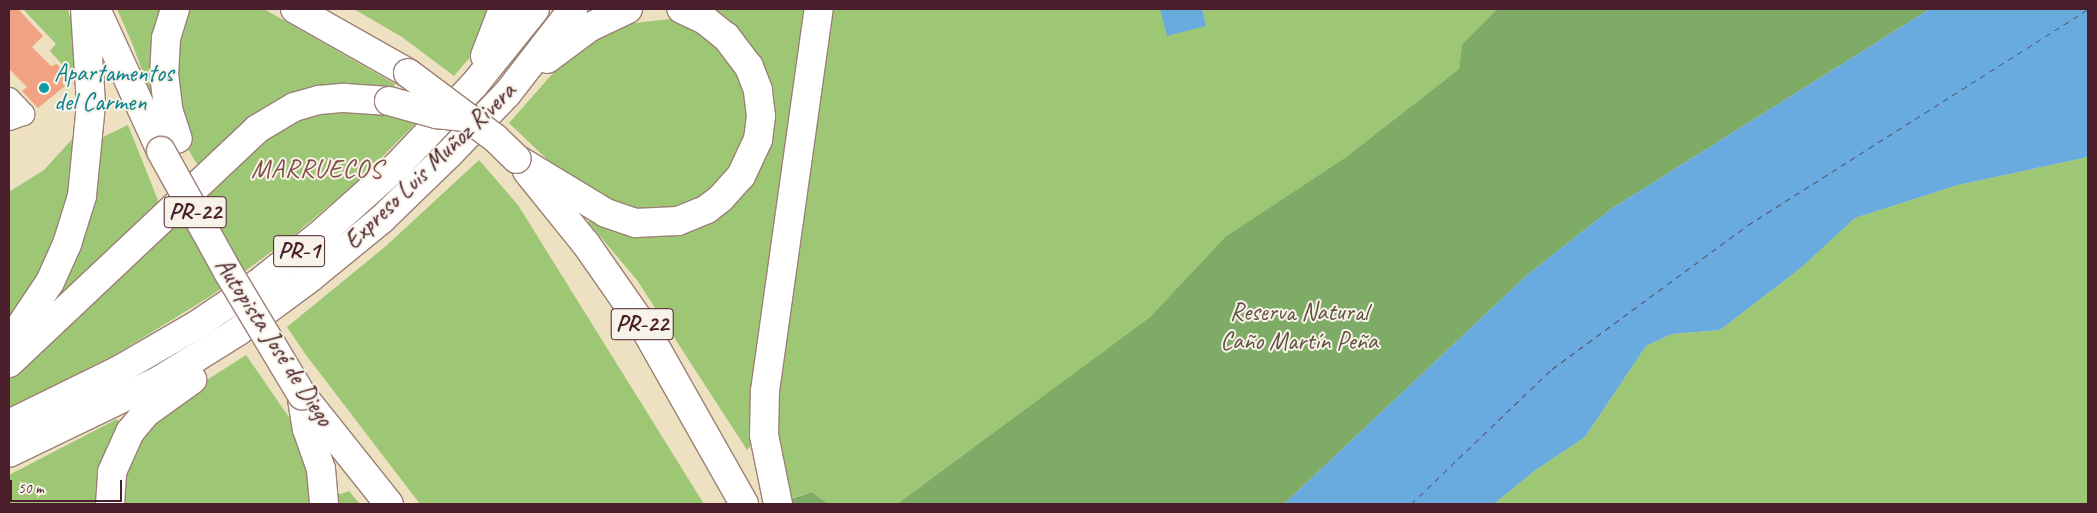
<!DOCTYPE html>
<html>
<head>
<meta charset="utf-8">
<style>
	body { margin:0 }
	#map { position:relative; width:2097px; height:513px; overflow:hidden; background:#eee1c1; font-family:Caveat,sans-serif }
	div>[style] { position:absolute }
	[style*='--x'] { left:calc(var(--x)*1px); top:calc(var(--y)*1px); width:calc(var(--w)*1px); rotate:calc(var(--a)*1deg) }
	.green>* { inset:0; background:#9dc774 }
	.forest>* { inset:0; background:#7eac66 }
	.water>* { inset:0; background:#69abde }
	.ferry>* { height:1px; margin-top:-0.5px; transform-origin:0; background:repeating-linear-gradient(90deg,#55506a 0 6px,transparent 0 11px) }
	.building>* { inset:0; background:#f1a283 }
	.roads { filter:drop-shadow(1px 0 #9c8076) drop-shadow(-1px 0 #9c8076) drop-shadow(0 1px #9c8076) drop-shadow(0 -1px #9c8076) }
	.minor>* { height:22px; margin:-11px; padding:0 11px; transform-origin:11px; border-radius:11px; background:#fff }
	.highway>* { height:28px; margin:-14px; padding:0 14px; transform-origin:14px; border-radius:14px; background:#fff }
	.bridges { filter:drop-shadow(1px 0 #9c8076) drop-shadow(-1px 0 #9c8076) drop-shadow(0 1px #9c8076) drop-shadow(0 -1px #9c8076) }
	.highway-bridge>* { height:28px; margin:-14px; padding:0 14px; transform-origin:14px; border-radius:14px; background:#fff }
	.dots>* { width:14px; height:14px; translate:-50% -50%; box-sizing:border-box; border:2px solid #f7f3e8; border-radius:50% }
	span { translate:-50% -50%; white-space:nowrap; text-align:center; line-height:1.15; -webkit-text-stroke:4px #f7f3e8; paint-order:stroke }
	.shield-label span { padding:1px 4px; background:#f7f3e8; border:1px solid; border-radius:4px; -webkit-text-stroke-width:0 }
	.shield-label { font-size:24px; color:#4a1f2b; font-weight:700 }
	.culture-label { font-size:25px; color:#0d838f }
	.left { translate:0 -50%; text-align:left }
	.street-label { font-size:25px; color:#4a1f2b }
	.park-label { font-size:25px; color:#635141 }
	.neighbourhood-label { font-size:26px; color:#844d4a; letter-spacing:1px }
	.frame { position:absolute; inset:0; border:10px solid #4a1f2b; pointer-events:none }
	.scale { position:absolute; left:10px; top:480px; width:112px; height:22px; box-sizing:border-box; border:2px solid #4a1f2b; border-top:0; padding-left:6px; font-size:15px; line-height:18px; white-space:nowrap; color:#4a1f2b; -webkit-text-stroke:4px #f7f3e8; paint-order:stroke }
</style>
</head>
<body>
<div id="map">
	<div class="green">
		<div style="clip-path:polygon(23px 9px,68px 9px,87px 97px,62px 241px,9px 331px,9px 192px,44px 170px,75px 136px,77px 81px,50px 51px,56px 44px)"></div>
		<div style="clip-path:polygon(117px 9px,164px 9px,169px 144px,132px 43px)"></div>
		<div style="clip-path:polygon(190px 9px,264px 9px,395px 84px,391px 93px,358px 90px,200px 169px,186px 146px,178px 122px,176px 55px)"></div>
		<div style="clip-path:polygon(354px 9px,499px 9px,484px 41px,454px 76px,402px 37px)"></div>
		<div style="clip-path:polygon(702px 9px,807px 9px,750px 447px,747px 450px,637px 280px,588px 222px,595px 215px,571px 182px,509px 123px,569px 55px,585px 43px,626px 24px,670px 19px,681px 21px)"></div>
		<div style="clip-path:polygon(833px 9px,1497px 9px,1462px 44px,1459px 69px,1346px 157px,1225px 237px,1150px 317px,897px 504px,828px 504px,812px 492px,789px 499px,774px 423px,799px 222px)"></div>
		<div style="clip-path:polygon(360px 108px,419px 120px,354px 185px,289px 239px,209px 297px,105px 361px,9px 408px,9px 374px,261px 137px,310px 113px)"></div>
		<div style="clip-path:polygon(128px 125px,161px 208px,34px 332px,101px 138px)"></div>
		<div style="clip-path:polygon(2088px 157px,2088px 504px,1494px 504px,1533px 472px,1585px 437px,1646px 346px,1672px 334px,1720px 330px,1802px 267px,1855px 218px,1958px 185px)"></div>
		<div style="clip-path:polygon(479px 160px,518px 205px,704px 504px,420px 504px,306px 355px,287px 327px,386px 246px)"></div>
		<div style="clip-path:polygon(246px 355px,304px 439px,316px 488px,341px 494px,349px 491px,360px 504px,120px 504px,131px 444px,168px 405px)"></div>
		<div style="clip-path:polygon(117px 419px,124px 429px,103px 504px,9px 504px,9px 475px)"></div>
	</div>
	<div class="forest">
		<div style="clip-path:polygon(1497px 9px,1930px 9px,1611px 209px,1526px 276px,1284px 504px,897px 504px,1150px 317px,1225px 237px,1346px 157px,1459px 69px,1462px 44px)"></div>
		<div style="clip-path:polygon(812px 492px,828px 504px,759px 504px,794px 498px)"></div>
	</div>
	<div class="water">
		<div style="clip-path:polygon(1160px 9px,1202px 9px,1206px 26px,1167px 36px)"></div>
		<div style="clip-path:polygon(1930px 9px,2088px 9px,2088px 157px,1958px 185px,1855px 218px,1802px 267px,1720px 330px,1672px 334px,1646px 346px,1585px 437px,1533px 472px,1494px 504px,1284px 504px,1526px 276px,1611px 209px)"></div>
	</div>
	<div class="ferry">
		<div style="--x:1411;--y:504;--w:195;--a:-43.8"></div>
		<div style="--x:1552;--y:369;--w:243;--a:-36.3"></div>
		<div style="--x:1748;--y:225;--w:403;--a:-32.4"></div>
	</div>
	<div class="building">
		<div style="clip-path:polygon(9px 9px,18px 9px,43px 36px,32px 47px,51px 66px,57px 64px,66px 74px,62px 83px,65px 86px,38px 108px,22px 91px,27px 87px,9px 69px)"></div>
	</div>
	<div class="roads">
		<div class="minor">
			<div style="--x:9;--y:99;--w:21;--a:47"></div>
			<div style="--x:23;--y:114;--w:15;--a:160"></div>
		</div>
		<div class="highway">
			<div style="--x:96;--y:9;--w:156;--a:65.4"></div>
			<div style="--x:175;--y:9;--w:30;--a:107"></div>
			<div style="--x:166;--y:38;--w:36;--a:93"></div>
			<div style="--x:164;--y:74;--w:38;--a:83"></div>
			<div style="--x:169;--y:112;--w:28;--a:72"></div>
			<div style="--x:295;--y:9;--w:130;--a:29.5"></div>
			<div style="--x:485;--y:56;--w:50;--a:-69"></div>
			<div style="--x:547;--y:59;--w:54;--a:-36.7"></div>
			<div style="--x:590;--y:27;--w:42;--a:-25.3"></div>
			<div style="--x:517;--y:159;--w:104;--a:31.2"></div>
			<div style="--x:606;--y:213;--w:31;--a:19"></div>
			<div style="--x:635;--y:223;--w:43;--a:-2.7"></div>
			<div style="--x:678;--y:221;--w:31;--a:-22"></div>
			<div style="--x:707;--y:209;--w:18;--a:-38"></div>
			<div style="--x:721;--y:198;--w:30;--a:-48"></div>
			<div style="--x:741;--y:176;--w:40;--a:-65"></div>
			<div style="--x:758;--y:140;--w:24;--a:-83"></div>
			<div style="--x:761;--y:116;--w:26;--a:-97"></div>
			<div style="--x:758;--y:90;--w:25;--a:-111"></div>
			<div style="--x:749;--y:67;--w:38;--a:-127"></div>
			<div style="--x:726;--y:37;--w:27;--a:-141"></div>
			<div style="--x:705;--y:20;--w:26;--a:-155"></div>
			<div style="--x:527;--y:171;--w:94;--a:51.1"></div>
			<div style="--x:586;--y:244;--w:101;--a:55.1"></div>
			<div style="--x:644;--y:327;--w:203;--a:60.5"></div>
			<div style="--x:9;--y:343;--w:73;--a:-56.1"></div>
			<div style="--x:50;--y:282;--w:42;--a:-65.9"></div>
			<div style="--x:67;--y:244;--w:50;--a:-72.6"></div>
			<div style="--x:82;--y:196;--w:92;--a:-84.4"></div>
			<div style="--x:91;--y:104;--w:95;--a:-93.6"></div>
			<div style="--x:9;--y:363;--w:341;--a:-43.3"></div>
			<div style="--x:257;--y:129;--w:43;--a:-30.7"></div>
			<div style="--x:294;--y:107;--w:26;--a:-16"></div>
			<div style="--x:319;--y:100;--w:25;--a:-5"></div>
			<div style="--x:344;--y:98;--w:45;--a:3.8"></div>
			<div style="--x:302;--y:395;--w:139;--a:51.4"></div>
			<div style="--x:302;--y:399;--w:30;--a:81"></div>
			<div style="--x:307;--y:429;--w:42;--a:70.7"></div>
			<div style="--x:321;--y:469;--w:35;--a:85"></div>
			<div style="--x:9;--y:424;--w:123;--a:-26.1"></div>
			<div style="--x:119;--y:370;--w:91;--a:-30.2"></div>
			<div style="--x:198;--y:324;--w:70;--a:-33.9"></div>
			<div style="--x:256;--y:285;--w:84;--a:-38.2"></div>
			<div style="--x:322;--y:233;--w:101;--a:-41.8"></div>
			<div style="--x:397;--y:166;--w:112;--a:-46.5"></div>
			<div style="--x:474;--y:85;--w:97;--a:-51.2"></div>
			<div style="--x:9;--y:453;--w:168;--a:-25.8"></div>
			<div style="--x:160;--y:380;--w:91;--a:-31.9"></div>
			<div style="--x:237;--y:332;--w:91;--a:-36.5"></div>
			<div style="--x:310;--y:278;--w:93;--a:-39.3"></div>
			<div style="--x:382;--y:219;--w:93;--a:-44.1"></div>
			<div style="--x:449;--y:154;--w:83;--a:-46"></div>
			<div style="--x:507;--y:94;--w:108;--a:-52.2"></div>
			<div style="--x:110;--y:504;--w:32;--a:-86"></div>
			<div style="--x:112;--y:472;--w:44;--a:-65.8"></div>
			<div style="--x:130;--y:432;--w:25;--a:-50"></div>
			<div style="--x:146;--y:413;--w:57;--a:-35.7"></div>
			<div style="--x:778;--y:504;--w:70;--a:-101.5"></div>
			<div style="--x:764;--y:435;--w:44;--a:-88.7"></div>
			<div style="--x:765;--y:391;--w:386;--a:-82"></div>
		</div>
	</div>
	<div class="bridges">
		<div class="highway-bridge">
			<div style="--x:408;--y:73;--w:109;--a:36.8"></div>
			<div style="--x:495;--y:138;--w:30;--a:44"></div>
			<div style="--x:389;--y:101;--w:49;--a:15.5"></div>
			<div style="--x:436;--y:114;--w:29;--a:6"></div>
			<div style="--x:161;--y:151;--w:138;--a:61"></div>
			<div style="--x:228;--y:272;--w:144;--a:59"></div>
		</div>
	</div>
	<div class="dots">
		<div style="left:44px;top:88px;background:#0f9aa8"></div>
	</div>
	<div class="shield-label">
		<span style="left:195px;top:212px">PR-22</span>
		<span style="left:299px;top:251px">PR-1</span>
		<span style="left:642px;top:324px">PR-22</span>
	</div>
	<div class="culture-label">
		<span class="left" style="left:54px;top:88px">Apartamentos<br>del Carmen</span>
	</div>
	<div class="street-label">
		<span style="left:430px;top:166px;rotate:-44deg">Expreso Luis Muñoz Rivera</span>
		<span style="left:274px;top:342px;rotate:57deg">Autopista José de Diego</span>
	</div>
	<div class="park-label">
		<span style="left:1299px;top:327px">Reserva Natural<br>Caño Martín Peña</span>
	</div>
	<div class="neighbourhood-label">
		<span style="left:317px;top:169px">MARRUECOS</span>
	</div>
	<div class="frame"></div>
	<div class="scale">50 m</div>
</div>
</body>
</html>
